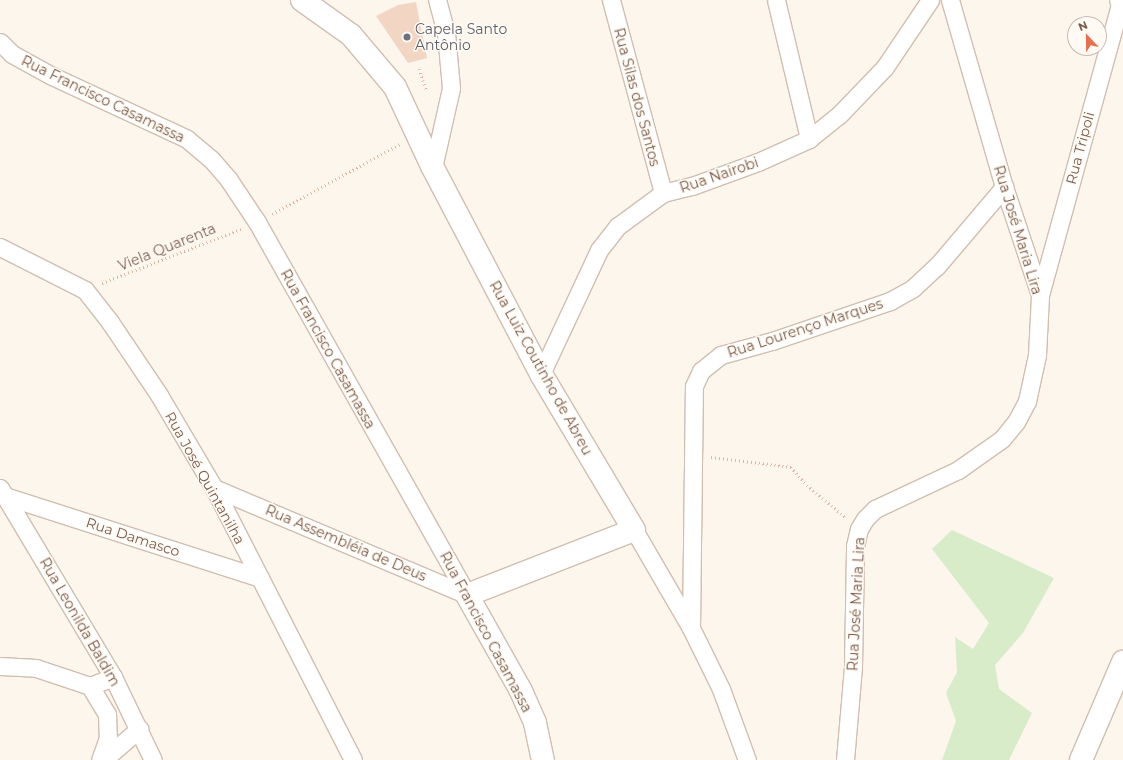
<!DOCTYPE html>
<html>
<head>
<meta charset="utf-8">
<style>
	body { margin:0 }
	#map { position:relative; width:1123px; height:760px; overflow:hidden; background:#fdf6ec; font-family:Montserrat,sans-serif }
	div>[style] { position:absolute }
	[style*='--x'] { left:calc(var(--x)*1px); top:calc(var(--y)*1px); width:calc(var(--w)*1px); rotate:calc(var(--a)*1deg) }
	.green>* { inset:0; background:#d8ecc9 }
	.building>* { inset:0; background:#f3d5c3 }
	.path>* { height:2.5px; margin-top:-1.25px; transform-origin:0; background:repeating-linear-gradient(90deg,#d9b8a5 0 1px,transparent 0 4px) }
	.roads { filter:drop-shadow(1px 0 #d1beb0) drop-shadow(-1px 0 #d1beb0) drop-shadow(0 1px #d1beb0) drop-shadow(0 -1px #d1beb0) }
	.street>* { height:17px; margin:-8.5px; padding:0 8.5px; transform-origin:8.5px; border-radius:8.5px; background:#fff }
	.secondary>* { height:22px; margin:-11px; padding:0 11px; transform-origin:11px; border-radius:11px; background:#fff }
	.dots>* { width:11px; height:11px; translate:-50% -50%; box-sizing:border-box; border:2px solid #fffaf3; border-radius:50% }
	span { translate:-50% -50%; white-space:nowrap; text-align:center; line-height:1.15; -webkit-text-stroke:3px #fffaf3; paint-order:stroke }
	.worship-label { font-size:14px; color:#5b616d }
	.left { translate:0 -50%; text-align:left }
	.street-label { font-size:14px; color:#7a5c4d }
	.north { position:absolute; left:1067px; top:16px; width:40px; height:40px; box-sizing:border-box; background:#fffaf3; border:1px solid #cabbb1; border-radius:50%; rotate:338deg; font-size:11px; font-weight:700; line-height:16px; text-align:center; color:#7a5c4d }
	.north::after { content:''; display:block; margin:auto; width:14px; height:18px; background:#e76f51; clip-path:polygon(50% 0,100% 100%,50% 72%,0 100%) }
</style>
</head>
<body>
<div id="map">
	<div class="green">
		<div style="clip-path:polygon(952px 530px,1054px 578px,1023px 633px,995px 665px,999px 689px,1032px 713px,1009px 760px,942px 760px,956px 721px,946px 693px,957px 672px,955px 637px,973px 649px,989px 623px,932px 549px)"></div>
	</div>
	<div class="building">
		<div style="clip-path:polygon(416px 2px,427px 58px,408px 63px,376px 16px,398px 5px)"></div>
	</div>
	<div class="path">
		<div style="--x:419;--y:69;--w:23;--a:70"></div>
		<div style="--x:272;--y:214;--w:146;--a:-28.7"></div>
		<div style="--x:102;--y:283;--w:149;--a:-21.2"></div>
		<div style="--x:711;--y:457;--w:81;--a:7.1"></div>
		<div style="--x:791;--y:467;--w:24;--a:48"></div>
		<div style="--x:807;--y:485;--w:50;--a:40.1"></div>
	</div>
	<div class="roads">
		<div class="street">
			<div style="--x:611;--y:0;--w:200;--a:74.9"></div>
			<div style="--x:776;--y:0;--w:143;--a:76.6"></div>
			<div style="--x:0;--y:42;--w:17;--a:45"></div>
			<div style="--x:12;--y:54;--w:43;--a:28.9"></div>
			<div style="--x:50;--y:75;--w:151;--a:25"></div>
			<div style="--x:187;--y:139;--w:31;--a:40"></div>
			<div style="--x:211;--y:159;--w:28;--a:49"></div>
			<div style="--x:229;--y:180;--w:50;--a:56.3"></div>
			<div style="--x:257;--y:222;--w:428;--a:60.6"></div>
			<div style="--x:433;--y:168;--w:82;--a:-77.3"></div>
			<div style="--x:451;--y:88;--w:55;--a:-95.2"></div>
			<div style="--x:446;--y:33;--w:34;--a:-105"></div>
			<div style="--x:0;--y:247;--w:95;--a:26.8"></div>
			<div style="--x:85;--y:290;--w:41;--a:52"></div>
			<div style="--x:110;--y:322;--w:88;--a:56.1"></div>
			<div style="--x:159;--y:395;--w:108;--a:59.4"></div>
			<div style="--x:214;--y:488;--w:305;--a:62.9"></div>
			<div style="--x:1040;--y:295;--w:306;--a:-74.6"></div>
			<div style="--x:541;--y:374;--w:137;--a:-64.9"></div>
			<div style="--x:599;--y:250;--w:31;--a:-52"></div>
			<div style="--x:618;--y:226;--w:56;--a:-36.3"></div>
			<div style="--x:663;--y:193;--w:30;--a:-14"></div>
			<div style="--x:692;--y:186;--w:70;--a:-20"></div>
			<div style="--x:758;--y:162;--w:56;--a:-24.3"></div>
			<div style="--x:809;--y:139;--w:38;--a:-39"></div>
			<div style="--x:839;--y:115;--w:66;--a:-46.2"></div>
			<div style="--x:885;--y:67;--w:81;--a:-56.1"></div>
			<div style="--x:0;--y:488;--w:220;--a:59.1"></div>
			<div style="--x:113;--y:677;--w:92;--a:64.3"></div>
			<div style="--x:214;--y:488;--w:275;--a:22.9"></div>
			<div style="--x:5;--y:496;--w:268;--a:17.8"></div>
			<div style="--x:634;--y:530;--w:113;--a:59.8"></div>
			<div style="--x:691;--y:628;--w:68;--a:63.8"></div>
			<div style="--x:721;--y:689;--w:76;--a:69.9"></div>
			<div style="--x:691;--y:628;--w:242;--a:-89.3"></div>
			<div style="--x:694;--y:386;--w:17;--a:-65"></div>
			<div style="--x:701;--y:371;--w:26;--a:-39"></div>
			<div style="--x:721;--y:355;--w:53;--a:-15.4"></div>
			<div style="--x:772;--y:341;--w:125;--a:-18.7"></div>
			<div style="--x:890;--y:301;--w:26;--a:-29"></div>
			<div style="--x:913;--y:288;--w:33;--a:-43"></div>
			<div style="--x:937;--y:266;--w:104;--a:-49.7"></div>
			<div style="--x:0;--y:666;--w:36;--a:3"></div>
			<div style="--x:36;--y:668;--w:57;--a:18.4"></div>
			<div style="--x:90;--y:686;--w:25;--a:-21"></div>
			<div style="--x:90;--y:686;--w:33;--a:59"></div>
			<div style="--x:107;--y:714;--w:24;--a:88"></div>
			<div style="--x:108;--y:738;--w:23;--a:110"></div>
			<div style="--x:103;--y:760;--w:48;--a:-40.7"></div>
			<div style="--x:845;--y:760;--w:94;--a:-85.1"></div>
			<div style="--x:853;--y:666;--w:120;--a:-89"></div>
			<div style="--x:855;--y:546;--w:17;--a:-77"></div>
			<div style="--x:859;--y:529;--w:12;--a:-59"></div>
			<div style="--x:865;--y:519;--w:14;--a:-45"></div>
			<div style="--x:875;--y:509;--w:92;--a:-25.2"></div>
			<div style="--x:958;--y:470;--w:54;--a:-35.2"></div>
			<div style="--x:1002;--y:439;--w:22;--a:-51"></div>
			<div style="--x:1016;--y:422;--w:24;--a:-62"></div>
			<div style="--x:1027;--y:401;--w:47;--a:-77.7"></div>
			<div style="--x:1037;--y:355;--w:60;--a:-87.1"></div>
			<div style="--x:1040;--y:295;--w:114;--a:-108.4"></div>
			<div style="--x:1004;--y:187;--w:195;--a:-106.1"></div>
		</div>
		<div class="secondary">
			<div style="--x:302;--y:0;--w:60;--a:35.5"></div>
			<div style="--x:351;--y:35;--w:68;--a:49.8"></div>
			<div style="--x:395;--y:87;--w:89;--a:64.9"></div>
			<div style="--x:433;--y:168;--w:233;--a:62.3"></div>
			<div style="--x:541;--y:374;--w:182;--a:59.2"></div>
			<div style="--x:634;--y:530;--w:179;--a:158.7"></div>
			<div style="--x:467;--y:595;--w:110;--a:60.6"></div>
			<div style="--x:521;--y:691;--w:35;--a:66"></div>
			<div style="--x:535;--y:723;--w:38;--a:78"></div>
			<div style="--x:1121;--y:0;--w:5;--a:68"></div>
			<div style="--x:1081;--y:760;--w:107;--a:-66.8"></div>
		</div>
	</div>
	<div class="dots">
		<div style="left:407px;top:37px;background:#6b7280"></div>
	</div>
	<div class="worship-label">
		<span class="left" style="left:415px;top:37px">Capela Santo<br>Antônio</span>
	</div>
	<div class="street-label">
		<span style="left:637px;top:97px;rotate:75deg">Rua Silas dos Santos</span>
		<span style="left:103px;top:99px;rotate:26deg">Rua Francisco Casamassa</span>
		<span style="left:1080px;top:148px;rotate:-75deg">Rua Tripoli</span>
		<span style="left:719px;top:175px;rotate:-19deg">Rua Nairobi</span>
		<span style="left:1018px;top:230px;rotate:73deg">Rua José Maria Lira</span>
		<span style="left:167px;top:247px;rotate:-22deg">Viela Quarenta</span>
		<span style="left:805px;top:328px;rotate:-18deg">Rua Lourenço Marques</span>
		<span style="left:328px;top:349px;rotate:61deg">Rua Francisco Casamassa</span>
		<span style="left:541px;top:368px;rotate:61deg">Rua Luiz Coutinho de Abreu</span>
		<span style="left:205px;top:478px;rotate:61deg">Rua José Quintanilha</span>
		<span style="left:133px;top:537px;rotate:18deg">Rua Damasco</span>
		<span style="left:346px;top:543px;rotate:23deg">Rua Assembléia de Deus</span>
		<span style="left:856px;top:604px;rotate:-87deg">Rua José Maria Lira</span>
		<span style="left:80px;top:622px;rotate:60deg">Rua Leonilda Baldim</span>
		<span style="left:486px;top:632px;rotate:62deg">Rua Francisco Casamassa</span>
	</div>
	<div class="north">N</div>
</div>
</body>
</html>
